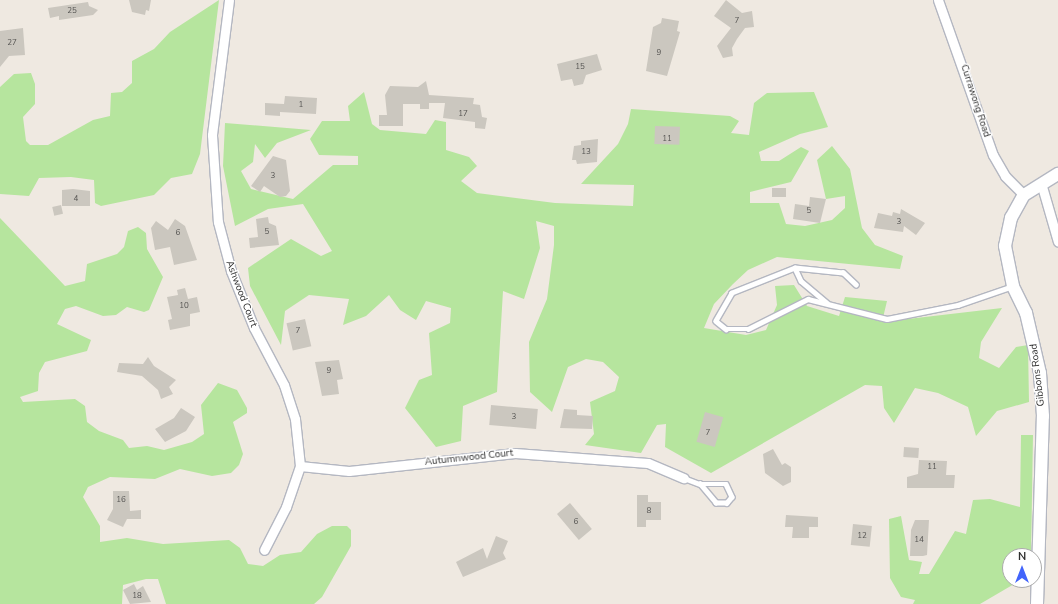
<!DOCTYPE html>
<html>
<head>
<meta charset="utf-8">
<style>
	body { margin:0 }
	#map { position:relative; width:1058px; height:604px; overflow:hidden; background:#efe9e1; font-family:"Nunito Sans",sans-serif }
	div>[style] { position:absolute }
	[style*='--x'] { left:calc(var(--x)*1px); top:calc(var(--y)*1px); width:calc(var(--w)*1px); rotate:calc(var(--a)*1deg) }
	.green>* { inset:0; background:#b6e59e }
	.building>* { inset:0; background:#cbc7bf; transform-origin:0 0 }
	.roads { filter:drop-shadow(1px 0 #b4b7c1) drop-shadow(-1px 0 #b4b7c1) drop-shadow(0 1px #b4b7c1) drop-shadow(0 -1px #b4b7c1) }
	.lane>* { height:4.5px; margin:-2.25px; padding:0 2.25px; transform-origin:2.25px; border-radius:2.25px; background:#fff }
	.street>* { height:9px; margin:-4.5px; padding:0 4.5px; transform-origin:4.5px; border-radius:4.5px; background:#fff }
	.secondary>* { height:12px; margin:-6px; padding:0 6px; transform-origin:6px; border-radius:6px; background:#fff }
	span { translate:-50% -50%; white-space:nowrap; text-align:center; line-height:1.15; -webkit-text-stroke:3px #fff; paint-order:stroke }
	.number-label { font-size:8px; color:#555452 }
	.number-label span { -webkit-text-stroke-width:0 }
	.street-label { font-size:10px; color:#2e2e2e }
	.north { position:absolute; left:1002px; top:548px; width:40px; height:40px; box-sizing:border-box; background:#fff; border:1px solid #ababab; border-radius:50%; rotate:0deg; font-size:11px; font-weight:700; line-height:16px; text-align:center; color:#2e2e2e }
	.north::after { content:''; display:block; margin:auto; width:14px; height:18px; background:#4264fb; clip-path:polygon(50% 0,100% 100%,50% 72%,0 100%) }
</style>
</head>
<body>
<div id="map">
	<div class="green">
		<div style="clip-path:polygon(219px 0,200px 154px,192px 174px,171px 178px,154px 195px,101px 206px,95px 203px,94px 180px,71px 177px,39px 178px,29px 196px,0 194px,0 87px,14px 74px,31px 73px,35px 84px,35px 104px,23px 117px,26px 141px,30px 145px,48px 145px,93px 120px,110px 116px,111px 93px,122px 92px,132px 83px,132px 61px,154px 49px,170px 32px)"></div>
		<div style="clip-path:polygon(364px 92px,372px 124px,380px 130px,426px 134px,435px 120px,446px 122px,446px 150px,469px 157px,477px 166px,461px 181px,477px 193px,555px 203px,633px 206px,634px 185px,581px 184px,618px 144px,628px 124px,631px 109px,730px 116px,739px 121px,731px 133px,749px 135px,754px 103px,767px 93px,814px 92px,828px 127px,800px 134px,759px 152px,761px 161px,779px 161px,801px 147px,809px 151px,791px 182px,750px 192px,750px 203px,779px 203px,786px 224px,805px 226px,832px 220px,845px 208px,845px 196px,826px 199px,817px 160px,832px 146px,850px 169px,862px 228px,875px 245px,903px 256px,900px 269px,777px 257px,748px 270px,733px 284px,714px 304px,704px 328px,746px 335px,766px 330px,777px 305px,775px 286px,794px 285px,807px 306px,839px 316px,845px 297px,887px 301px,882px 322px,1002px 308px,981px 342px,979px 358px,999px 368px,1016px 347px,1028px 345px,1029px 402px,997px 411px,976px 436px,968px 407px,938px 393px,915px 388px,894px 423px,884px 408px,882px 386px,865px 385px,711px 473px,665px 447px,666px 424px,657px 425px,641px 453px,585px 445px,594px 434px,590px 402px,615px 391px,619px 377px,603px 362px,586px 359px,568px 367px,552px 412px,530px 392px,529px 342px,547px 299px,554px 245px,554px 226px,536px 221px,540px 248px,524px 299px,503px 291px,497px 392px,463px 406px,461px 441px,436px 447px,405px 408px,419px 380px,432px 375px,429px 333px,450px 323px,451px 308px,426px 301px,416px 320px,400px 310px,389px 295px,366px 316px,343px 325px,349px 299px,309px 295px,285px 311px,281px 345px,250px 286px,248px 268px,291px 239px,321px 256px,332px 251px,303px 204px,268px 209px,235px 226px,223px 166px,225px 123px,311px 130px,277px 143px,265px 158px,255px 144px,253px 162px,241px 171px,251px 189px,293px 199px,333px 165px,358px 165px,358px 156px,319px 155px,310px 139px,322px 121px,350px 121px,348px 106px)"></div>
		<div style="clip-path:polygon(0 218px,65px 286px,85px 281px,87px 264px,117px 254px,124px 247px,128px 231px,138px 227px,146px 233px,147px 249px,163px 277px,149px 310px,144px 312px,127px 307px,116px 315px,103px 316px,76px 306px,65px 309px,57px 324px,91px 340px,87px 351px,45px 362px,39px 373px,38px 391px,20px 397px,23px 402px,75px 399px,85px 406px,87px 422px,99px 431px,123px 440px,129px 448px,147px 446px,164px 450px,192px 442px,204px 434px,201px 405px,218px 383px,237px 390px,247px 408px,247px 413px,233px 422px,243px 454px,239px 465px,231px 473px,212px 476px,180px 469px,155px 479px,110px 477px,88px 487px,83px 497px,100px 526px,100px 542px,127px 538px,163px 544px,229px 540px,240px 548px,248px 564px,263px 566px,280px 555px,301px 552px,317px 534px,332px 526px,347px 526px,351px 530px,351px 546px,322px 597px,314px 604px,166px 604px,158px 579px,146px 579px,123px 585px,122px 604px,0 604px)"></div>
		<div style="clip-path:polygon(1021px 435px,1033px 435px,1031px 556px,1010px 556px,1010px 580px,1021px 580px,980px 604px,913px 604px,915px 600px,901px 597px,890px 578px,889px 519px,901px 516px,909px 560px,922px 562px,919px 574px,929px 574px,955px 531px,966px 534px,973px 500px,990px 499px,1020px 507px)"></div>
	</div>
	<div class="building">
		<div style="clip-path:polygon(129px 0,151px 0,149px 11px,146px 10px,145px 15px,132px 12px)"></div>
		<div style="clip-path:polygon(726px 0,742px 13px,752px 11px,754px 27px,745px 28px,737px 39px,732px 48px,733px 56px,723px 58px,717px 46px,731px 28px,714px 16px)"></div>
		<div style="clip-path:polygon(88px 2px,89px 6px,98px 10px,93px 15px,59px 20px,59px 16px,50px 18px,48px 8px)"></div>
		<div style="clip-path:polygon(662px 18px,679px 21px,677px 31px,680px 32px,667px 76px,646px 71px,653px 27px,661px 23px)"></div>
		<div style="clip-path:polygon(23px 28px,25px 55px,9px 56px,0 67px,0 31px)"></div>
		<div style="clip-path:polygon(597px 54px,602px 70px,586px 75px,583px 84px,574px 86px,572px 79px,561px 81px,557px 64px)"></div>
		<div style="clip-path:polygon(426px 81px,429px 95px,474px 98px,473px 104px,480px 105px,482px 117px,487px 118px,485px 129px,475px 128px,475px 122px,443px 118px,445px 103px,429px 103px,429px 109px,420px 109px,420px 104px,403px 104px,403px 126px,379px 126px,379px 115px,387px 115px,385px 95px,390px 86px,418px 87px)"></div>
		<div style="clip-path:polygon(285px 96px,317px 98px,316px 114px,280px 112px,280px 116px,265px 115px,265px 103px,284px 104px)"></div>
		<div style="left:655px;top:126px;width:25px;height:18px;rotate:2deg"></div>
		<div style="clip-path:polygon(598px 139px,597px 162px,577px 164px,576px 160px,572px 160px,574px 146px,581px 145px,581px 141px)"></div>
		<div style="clip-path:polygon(273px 156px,286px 160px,290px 191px,286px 196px,280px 197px,264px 186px,260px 192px,251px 186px)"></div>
		<div style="left:786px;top:188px;width:9px;height:14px;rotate:90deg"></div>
		<div style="clip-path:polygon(73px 189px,90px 191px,90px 206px,62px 206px,62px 190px)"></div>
		<div style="clip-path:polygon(810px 197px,826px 199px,820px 223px,793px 219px,795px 204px,809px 206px)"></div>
		<div style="left:61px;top:205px;width:9px;height:9px;rotate:77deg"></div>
		<div style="clip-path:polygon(901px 209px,925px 223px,916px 235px,904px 226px,903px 232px,874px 228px,878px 213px,892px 216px,893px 212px,900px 214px)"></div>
		<div style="clip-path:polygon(268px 217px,269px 223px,276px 226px,279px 245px,250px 248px,249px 238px,258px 237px,256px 219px)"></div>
		<div style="clip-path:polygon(175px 219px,185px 226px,197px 260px,174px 265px,170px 247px,155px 250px,151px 228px,156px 221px,168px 230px)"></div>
		<div style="clip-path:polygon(185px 288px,188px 299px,197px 297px,200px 312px,190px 314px,190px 326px,170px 330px,168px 320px,172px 319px,167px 297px,178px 295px,177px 290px)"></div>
		<div style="left:305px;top:319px;width:28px;height:19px;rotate:77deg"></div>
		<div style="clip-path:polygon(148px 357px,154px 366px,176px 380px,169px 387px,173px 394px,161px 399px,158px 390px,142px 376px,117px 372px,119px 363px,143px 364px)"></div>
		<div style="clip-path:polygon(339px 360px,343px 379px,337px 380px,339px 394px,322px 396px,315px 362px)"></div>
		<div style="left:491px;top:405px;width:47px;height:20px;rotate:5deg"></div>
		<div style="clip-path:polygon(181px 408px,195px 417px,186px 431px,165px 442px,155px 429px,174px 418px)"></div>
		<div style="clip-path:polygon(564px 409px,577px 410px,577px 415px,593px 416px,592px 429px,560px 428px)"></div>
		<div style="left:705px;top:412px;width:19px;height:31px;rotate:16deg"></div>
		<div style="left:904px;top:447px;width:15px;height:10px;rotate:4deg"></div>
		<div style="clip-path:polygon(773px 449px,782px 465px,785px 463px,791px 467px,791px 482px,783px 486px,765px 473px,763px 454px)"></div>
		<div style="clip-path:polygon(919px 460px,947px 461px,946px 475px,955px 475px,954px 488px,907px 488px,907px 477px,918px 474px)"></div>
		<div style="clip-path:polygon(113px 491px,129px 491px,130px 511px,141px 510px,141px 519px,127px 519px,123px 527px,107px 520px,113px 509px)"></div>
		<div style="clip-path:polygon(637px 495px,648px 495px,648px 502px,661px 502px,661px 520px,646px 520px,646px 527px,637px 527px)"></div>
		<div style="left:570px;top:503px;width:34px;height:17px;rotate:50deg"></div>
		<div style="clip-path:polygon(786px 515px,818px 517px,818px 527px,809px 527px,809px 538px,792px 538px,793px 527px,785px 527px)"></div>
		<div style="clip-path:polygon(915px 520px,929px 520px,927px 555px,923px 556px,910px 556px,911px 530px)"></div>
		<div style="left:853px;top:524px;width:19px;height:21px;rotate:6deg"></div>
		<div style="clip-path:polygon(496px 536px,508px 541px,503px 553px,506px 559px,463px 577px,456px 562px,483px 548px,487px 559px)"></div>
		<div style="clip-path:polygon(134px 584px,137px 590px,143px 586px,151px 602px,130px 604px,123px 590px)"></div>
	</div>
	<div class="roads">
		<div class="lane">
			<div style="--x:795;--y:268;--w:14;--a:65"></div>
			<div style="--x:801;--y:281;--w:34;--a:40"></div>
			<div style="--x:856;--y:285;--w:18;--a:-137"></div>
			<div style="--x:843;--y:273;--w:48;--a:-174.1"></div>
			<div style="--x:795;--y:268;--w:68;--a:158.4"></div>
			<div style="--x:732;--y:293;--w:32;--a:120"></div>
			<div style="--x:716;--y:321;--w:13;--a:39"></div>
			<div style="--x:726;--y:329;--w:22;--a:0"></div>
			<div style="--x:748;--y:329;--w:67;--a:-26.6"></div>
			<div style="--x:808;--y:299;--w:81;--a:14.2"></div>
			<div style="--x:887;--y:319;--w:72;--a:-11.2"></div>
			<div style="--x:958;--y:305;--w:58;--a:-19.1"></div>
			<div style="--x:684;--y:478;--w:17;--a:21"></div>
			<div style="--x:700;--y:484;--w:26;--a:0"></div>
			<div style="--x:726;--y:484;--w:14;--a:65"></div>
			<div style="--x:732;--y:497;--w:8;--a:130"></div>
			<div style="--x:727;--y:503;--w:11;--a:180"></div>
			<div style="--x:716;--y:503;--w:25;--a:-130"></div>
		</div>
		<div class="street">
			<div style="--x:229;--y:0;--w:136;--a:97.2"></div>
			<div style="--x:212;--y:135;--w:87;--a:86.1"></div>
			<div style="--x:218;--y:222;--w:51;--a:75.1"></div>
			<div style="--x:231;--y:271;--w:61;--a:68"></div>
			<div style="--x:254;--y:328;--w:64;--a:62.2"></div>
			<div style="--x:284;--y:385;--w:36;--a:72"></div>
			<div style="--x:295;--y:419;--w:47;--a:83.9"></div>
			<div style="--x:300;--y:466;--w:43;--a:108.9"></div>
			<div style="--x:286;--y:507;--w:48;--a:117.1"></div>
			<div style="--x:938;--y:0;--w:164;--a:70.5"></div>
			<div style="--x:993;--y:155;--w:24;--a:60"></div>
			<div style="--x:1005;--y:176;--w:27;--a:45"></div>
			<div style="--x:1041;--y:183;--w:61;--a:73.9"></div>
			<div style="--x:300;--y:466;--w:49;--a:5.8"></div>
			<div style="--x:349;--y:471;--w:167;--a:-6.2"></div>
			<div style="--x:515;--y:453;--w:133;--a:4.3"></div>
			<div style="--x:648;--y:463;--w:39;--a:23"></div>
		</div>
		<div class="secondary">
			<div style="--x:1037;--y:604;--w:188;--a:-88.2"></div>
			<div style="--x:1043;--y:416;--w:43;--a:-94"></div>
			<div style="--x:1040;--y:373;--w:62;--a:-103.1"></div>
			<div style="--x:1026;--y:313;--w:30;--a:-116"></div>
			<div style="--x:1013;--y:286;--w:41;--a:-101.3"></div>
			<div style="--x:1005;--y:246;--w:29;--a:-78"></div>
			<div style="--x:1011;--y:218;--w:26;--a:-61"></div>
			<div style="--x:1024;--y:195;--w:40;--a:-32"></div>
		</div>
	</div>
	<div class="number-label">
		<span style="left:72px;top:11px">25</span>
		<span style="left:737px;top:21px">7</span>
		<span style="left:12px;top:43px">27</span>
		<span style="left:659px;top:53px">9</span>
		<span style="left:580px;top:67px">15</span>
		<span style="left:301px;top:105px">1</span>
		<span style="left:463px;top:114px">17</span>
		<span style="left:667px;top:139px">11</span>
		<span style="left:586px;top:152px">13</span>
		<span style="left:273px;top:176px">3</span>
		<span style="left:76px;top:199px">4</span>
		<span style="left:809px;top:211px">5</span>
		<span style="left:899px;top:222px">3</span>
		<span style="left:267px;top:232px">5</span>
		<span style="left:178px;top:233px">6</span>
		<span style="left:184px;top:306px">10</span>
		<span style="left:298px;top:331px">7</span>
		<span style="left:329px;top:371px">9</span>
		<span style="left:514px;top:417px">3</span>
		<span style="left:708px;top:433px">7</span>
		<span style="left:932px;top:467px">11</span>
		<span style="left:121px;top:500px">16</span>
		<span style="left:649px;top:511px">8</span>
		<span style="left:576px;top:522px">6</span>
		<span style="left:862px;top:536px">12</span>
		<span style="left:919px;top:540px">14</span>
		<span style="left:137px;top:596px">18</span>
	</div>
	<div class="street-label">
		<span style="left:975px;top:101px;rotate:72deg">Currawong Road</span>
		<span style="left:241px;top:294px;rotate:69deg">Ashwood Court</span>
		<span style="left:1038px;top:375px;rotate:-97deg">Gibbons Road</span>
		<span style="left:469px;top:458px;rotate:-6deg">Autumnwood Court</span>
	</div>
	<div class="north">N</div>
</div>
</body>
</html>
